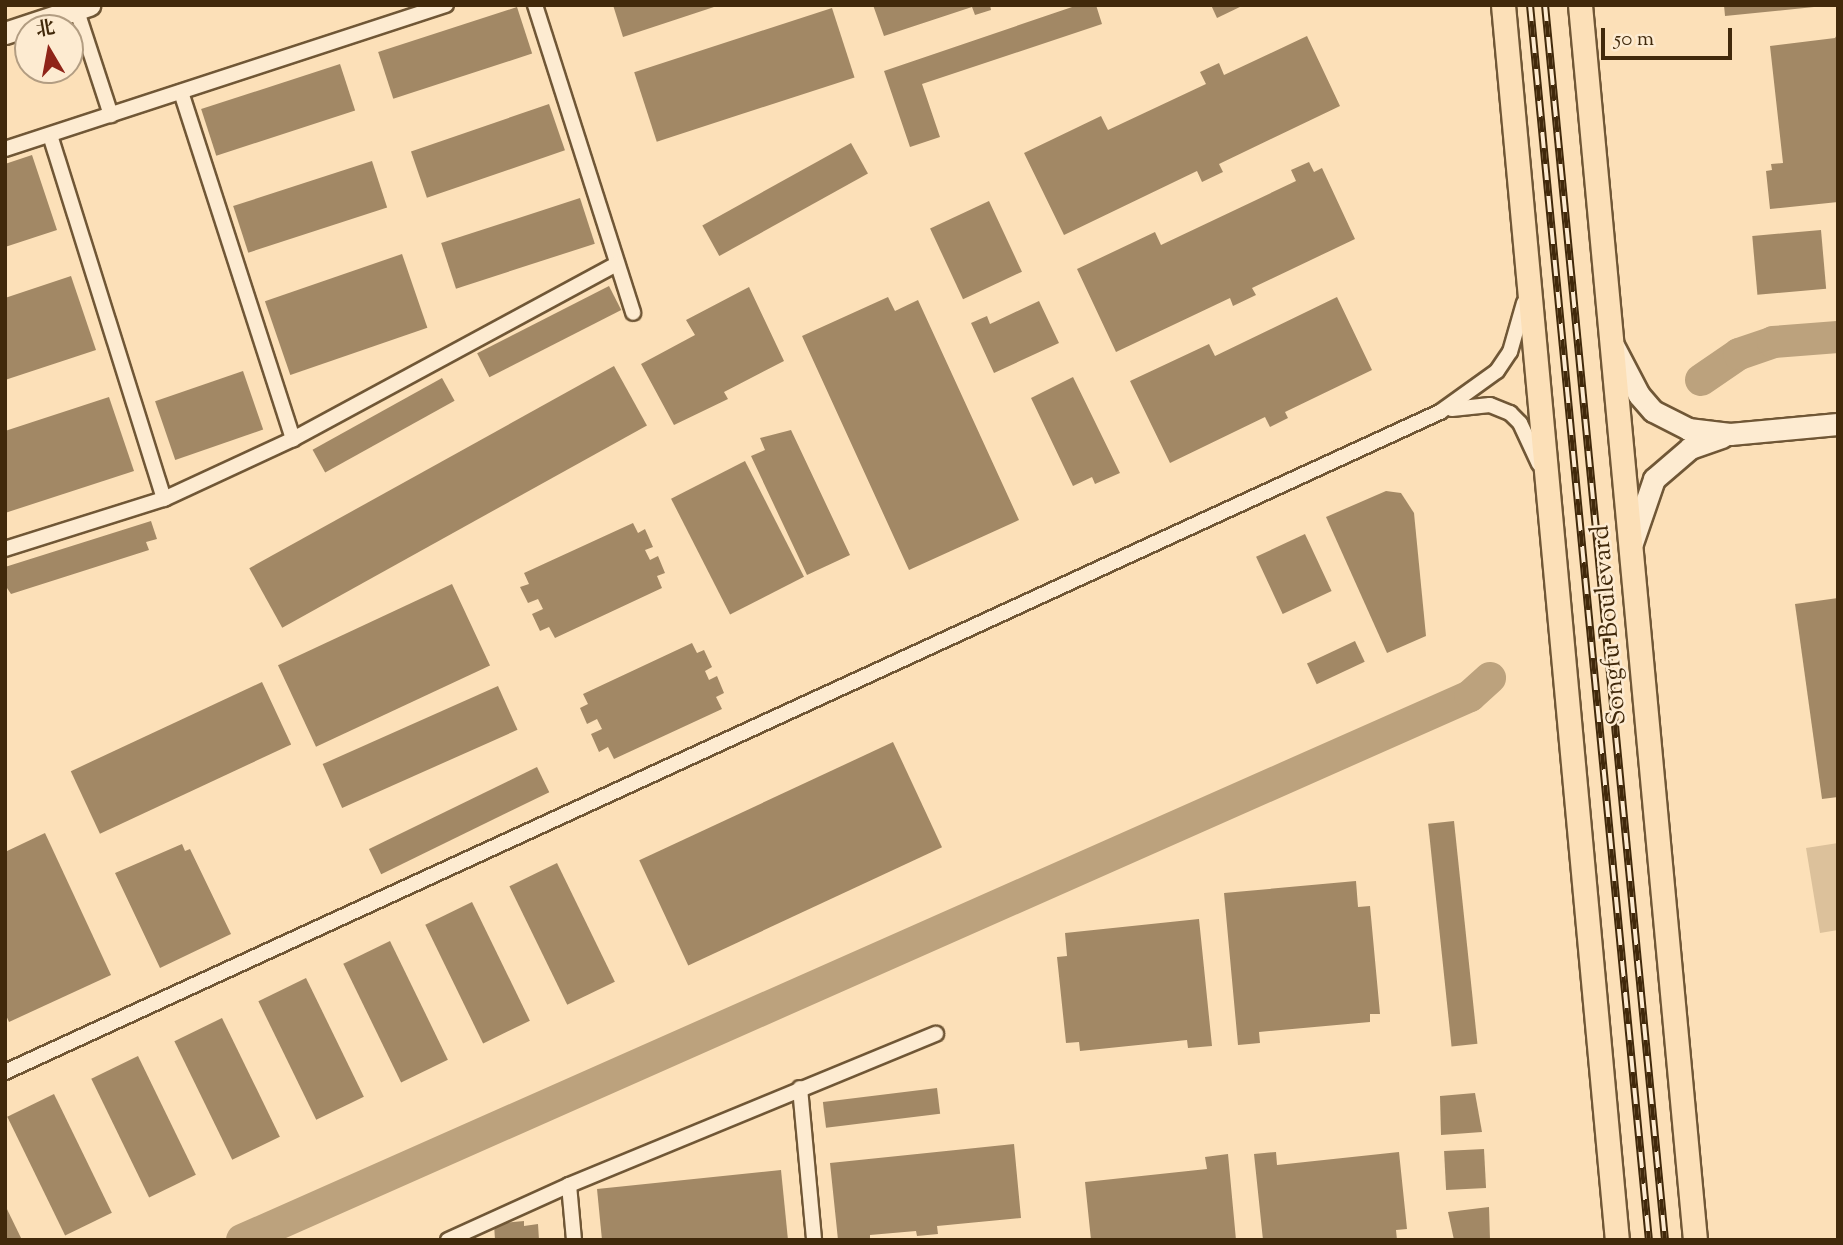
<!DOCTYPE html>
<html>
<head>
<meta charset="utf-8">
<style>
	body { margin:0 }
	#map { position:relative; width:1843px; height:1245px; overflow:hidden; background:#fce0b8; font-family:"Sorts Mill Goudy","Noto Serif SC",serif }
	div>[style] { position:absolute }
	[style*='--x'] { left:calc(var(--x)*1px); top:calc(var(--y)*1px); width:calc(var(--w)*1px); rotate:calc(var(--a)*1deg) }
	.green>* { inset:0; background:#dcc19b }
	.river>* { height:32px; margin:-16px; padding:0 16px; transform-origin:16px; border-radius:16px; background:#bca27d }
	.building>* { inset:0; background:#a28865; transform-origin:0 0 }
	.roads { filter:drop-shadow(2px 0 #705736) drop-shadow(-2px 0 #705736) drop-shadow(0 2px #705736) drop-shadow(0 -2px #705736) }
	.street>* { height:14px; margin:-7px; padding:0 7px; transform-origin:7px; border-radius:7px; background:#fdebd1 }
	.secondary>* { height:21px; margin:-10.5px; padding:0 10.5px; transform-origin:10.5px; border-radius:10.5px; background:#fdebd1 }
	.primary>* { height:23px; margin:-11.5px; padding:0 11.5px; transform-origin:11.5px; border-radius:11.5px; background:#fce0b8 }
	.rail>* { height:8px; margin-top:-4px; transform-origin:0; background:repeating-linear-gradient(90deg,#fdebd1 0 16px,#41290b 0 32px); box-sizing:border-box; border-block:2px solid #41290b }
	span { translate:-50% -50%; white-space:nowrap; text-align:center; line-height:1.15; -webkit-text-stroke:5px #fdebd1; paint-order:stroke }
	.street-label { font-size:26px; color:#41290b }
	.frame { position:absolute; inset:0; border:7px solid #41290b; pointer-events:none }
	.north { position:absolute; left:14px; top:14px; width:70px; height:70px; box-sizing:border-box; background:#fdebd1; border:2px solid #b29d82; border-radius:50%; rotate:350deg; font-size:19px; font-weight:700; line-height:28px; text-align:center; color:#41290b }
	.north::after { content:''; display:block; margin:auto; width:24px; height:32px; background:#8f2418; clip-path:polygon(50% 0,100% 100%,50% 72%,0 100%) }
	.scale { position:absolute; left:1601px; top:28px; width:131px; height:32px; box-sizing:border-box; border:4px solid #41290b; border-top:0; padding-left:9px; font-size:21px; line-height:24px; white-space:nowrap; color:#41290b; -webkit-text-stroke:5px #fdebd1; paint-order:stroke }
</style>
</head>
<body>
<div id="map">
	<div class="green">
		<div style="clip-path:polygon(1838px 843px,1838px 930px,1820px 933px,1806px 848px)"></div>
	</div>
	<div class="river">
		<div style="--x:1701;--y:380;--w:46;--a:-34.4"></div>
		<div style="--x:1739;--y:354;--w:36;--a:-19"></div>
		<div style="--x:1773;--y:342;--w:65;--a:-4.4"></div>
		<div style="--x:242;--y:1240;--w:1343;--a:-23.89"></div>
		<div style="--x:1470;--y:696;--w:27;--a:-42"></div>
	</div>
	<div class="building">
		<div style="clip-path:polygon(613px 5px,717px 5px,717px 6px,623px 37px)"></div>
		<div style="clip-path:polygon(873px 5px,990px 5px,991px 10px,975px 15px,972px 7px,884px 36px)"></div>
		<div style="clip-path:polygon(1078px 5px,1096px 5px,1102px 24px,922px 84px,940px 137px,910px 147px,884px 71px)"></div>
		<div style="clip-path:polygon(1211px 5px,1244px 5px,1217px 18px)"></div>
		<div style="clip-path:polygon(1724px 5px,1814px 5px,1814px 7px,1725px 16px)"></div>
		<div style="left:517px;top:7px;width:49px;height:146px;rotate:72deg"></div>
		<div style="left:832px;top:8px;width:73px;height:208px;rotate:72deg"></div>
		<div style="clip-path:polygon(1838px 33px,1838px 202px,1770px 209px,1766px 171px,1772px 170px,1771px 164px,1783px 163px,1770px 46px,1835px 38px)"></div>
		<div style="clip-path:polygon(1307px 36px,1340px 106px,1219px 164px,1223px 172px,1202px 182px,1197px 171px,1064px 235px,1024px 153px,1101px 116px,1108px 130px,1206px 84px,1200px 72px,1219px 63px,1224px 75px)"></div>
		<div style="left:340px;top:64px;width:49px;height:146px;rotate:72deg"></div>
		<div style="left:549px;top:104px;width:49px;height:146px;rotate:71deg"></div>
		<div style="left:851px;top:143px;width:35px;height:170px;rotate:61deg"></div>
		<div style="clip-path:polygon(32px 155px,57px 230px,5px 247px,5px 164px)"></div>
		<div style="left:372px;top:161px;width:49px;height:146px;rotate:72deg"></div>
		<div style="clip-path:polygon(1309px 162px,1314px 172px,1322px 168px,1355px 239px,1252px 288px,1256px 295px,1233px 306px,1230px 298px,1116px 352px,1077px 269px,1155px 232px,1161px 245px,1296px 181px,1291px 170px)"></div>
		<div style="left:580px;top:198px;width:48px;height:146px;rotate:72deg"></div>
		<div style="left:989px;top:201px;width:78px;height:65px;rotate:65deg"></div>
		<div style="left:1821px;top:230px;width:59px;height:69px;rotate:85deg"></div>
		<div style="left:402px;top:254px;width:78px;height:145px;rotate:71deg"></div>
		<div style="clip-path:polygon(71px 276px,96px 350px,5px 380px,5px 298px)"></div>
		<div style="left:609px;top:286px;width:27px;height:148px;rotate:63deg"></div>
		<div style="clip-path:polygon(749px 287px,784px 361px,724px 392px,728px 399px,674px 425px,641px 364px,695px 335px,686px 320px)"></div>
		<div style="clip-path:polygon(888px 297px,895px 311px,918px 300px,1019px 520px,909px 570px,802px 336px)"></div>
		<div style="clip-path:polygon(1337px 297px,1372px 370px,1285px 412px,1288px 418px,1270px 427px,1265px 417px,1170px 463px,1130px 381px,1209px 344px,1215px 356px)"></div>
		<div style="clip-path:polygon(1039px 301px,1059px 343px,994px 373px,971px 323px,987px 316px,990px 324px)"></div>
		<div style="left:614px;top:366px;width:68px;height:417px;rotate:61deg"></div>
		<div style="left:243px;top:371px;width:62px;height:93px;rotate:71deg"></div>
		<div style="clip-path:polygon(1073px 377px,1120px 473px,1095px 484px,1092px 477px,1073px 486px,1031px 398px)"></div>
		<div style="left:442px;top:378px;width:26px;height:148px;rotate:61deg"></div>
		<div style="clip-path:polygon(109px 397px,134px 471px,5px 513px,5px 431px)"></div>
		<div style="clip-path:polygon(791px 430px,850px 555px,807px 575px,751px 456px,765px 450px,760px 438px)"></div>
		<div style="left:745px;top:461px;width:130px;height:83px;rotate:63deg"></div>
		<div style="clip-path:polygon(1386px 491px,1401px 493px,1414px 513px,1426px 636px,1387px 653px,1326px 517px)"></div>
		<div style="clip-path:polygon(151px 521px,157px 539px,146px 542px,149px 550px,11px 594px,5px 585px,5px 567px)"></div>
		<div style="clip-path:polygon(633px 523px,638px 533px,645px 529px,653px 547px,645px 550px,650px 560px,658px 556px,665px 573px,657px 576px,662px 588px,555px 638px,549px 627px,540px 631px,532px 614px,543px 609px,538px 599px,528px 603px,520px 587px,529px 584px,524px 573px)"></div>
		<div style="left:1305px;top:534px;width:63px;height:54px;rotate:65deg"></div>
		<div style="left:452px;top:584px;width:90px;height:192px;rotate:65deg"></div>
		<div style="clip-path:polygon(1838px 598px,1838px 797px,1822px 799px,1795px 604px)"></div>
		<div style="left:1355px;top:641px;width:23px;height:53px;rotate:65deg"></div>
		<div style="clip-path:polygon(692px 643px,697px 653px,704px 650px,712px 667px,705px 671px,709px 680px,717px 676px,724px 693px,716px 697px,722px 709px,614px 759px,608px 747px,599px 752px,591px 734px,602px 729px,597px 719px,587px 724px,580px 708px,588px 704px,583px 694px)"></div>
		<div style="left:262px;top:682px;width:69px;height:211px;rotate:65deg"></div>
		<div style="left:498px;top:686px;width:48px;height:192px;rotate:66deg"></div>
		<div style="left:893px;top:742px;width:116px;height:280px;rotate:65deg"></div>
		<div style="left:537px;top:767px;width:28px;height:187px;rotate:64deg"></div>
		<div style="left:1454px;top:821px;width:224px;height:26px;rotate:84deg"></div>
		<div style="clip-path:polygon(45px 833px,111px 975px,9px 1022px,5px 1013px,5px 852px)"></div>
		<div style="clip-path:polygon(182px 844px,185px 851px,190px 849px,231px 934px,160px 968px,115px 873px)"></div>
		<div style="left:557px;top:863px;width:132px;height:53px;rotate:64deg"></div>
		<div style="clip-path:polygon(1356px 881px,1358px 907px,1370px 906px,1380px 1014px,1370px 1014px,1370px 1022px,1259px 1032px,1260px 1043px,1238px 1045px,1224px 893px)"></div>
		<div style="left:472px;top:902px;width:132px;height:52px;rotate:64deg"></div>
		<div style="clip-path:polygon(1199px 919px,1212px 1046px,1188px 1048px,1187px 1040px,1080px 1051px,1079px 1042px,1066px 1043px,1057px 957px,1067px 956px,1065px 933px)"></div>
		<div style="left:390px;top:941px;width:132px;height:52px;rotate:64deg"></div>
		<div style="left:306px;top:978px;width:132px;height:53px;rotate:64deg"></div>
		<div style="left:222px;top:1018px;width:132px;height:53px;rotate:64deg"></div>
		<div style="left:138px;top:1056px;width:132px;height:52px;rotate:64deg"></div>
		<div style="left:937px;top:1088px;width:26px;height:115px;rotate:83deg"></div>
		<div style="clip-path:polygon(1475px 1093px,1482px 1132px,1441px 1135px,1440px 1096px)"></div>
		<div style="left:54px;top:1094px;width:132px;height:52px;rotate:64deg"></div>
		<div style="clip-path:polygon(1014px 1144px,1021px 1218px,937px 1226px,938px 1234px,917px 1236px,916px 1231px,870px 1235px,870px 1240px,838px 1240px,830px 1163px)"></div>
		<div style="left:1484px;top:1149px;width:39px;height:40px;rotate:87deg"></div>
		<div style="clip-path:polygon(1276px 1152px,1277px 1165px,1399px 1152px,1407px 1229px,1396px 1230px,1397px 1240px,1263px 1240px,1254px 1154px)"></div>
		<div style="clip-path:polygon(1228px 1154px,1236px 1240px,1091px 1240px,1085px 1182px,1207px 1169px,1205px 1157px)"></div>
		<div style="clip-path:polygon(781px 1170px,788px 1240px,602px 1240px,597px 1189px)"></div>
		<div style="clip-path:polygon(5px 1205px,22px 1240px,5px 1240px)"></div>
		<div style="clip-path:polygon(1489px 1207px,1490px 1240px,1454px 1240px,1448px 1212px)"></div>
		<div style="clip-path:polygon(524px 1221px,524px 1226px,538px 1224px,539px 1240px,495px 1240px,494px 1224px)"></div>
	</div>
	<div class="roads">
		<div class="street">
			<div style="--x:75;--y:5;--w:116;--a:71.9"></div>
			<div style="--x:535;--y:5;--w:323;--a:72.3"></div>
			<div style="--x:181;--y:92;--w:365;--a:72.1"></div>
			<div style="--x:50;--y:135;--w:381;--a:72.6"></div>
			<div style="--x:5;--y:149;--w:464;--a:-18.1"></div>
			<div style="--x:1452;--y:409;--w:38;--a:-6"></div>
			<div style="--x:1490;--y:405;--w:22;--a:22"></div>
			<div style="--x:1510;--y:413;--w:14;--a:45"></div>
			<div style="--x:1520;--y:423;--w:45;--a:65.1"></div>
			<div style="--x:5;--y:549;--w:167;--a:-17.5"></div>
			<div style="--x:164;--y:499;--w:142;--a:-24.9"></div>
			<div style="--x:293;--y:439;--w:367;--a:-28.4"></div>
			<div style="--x:5;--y:1072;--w:1580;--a:-24.7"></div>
			<div style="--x:1440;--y:412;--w:70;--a:-35.7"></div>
			<div style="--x:1497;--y:371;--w:23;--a:-56"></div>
			<div style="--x:1510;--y:352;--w:51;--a:-74.1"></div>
			<div style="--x:800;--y:1088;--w:153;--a:84.7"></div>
			<div style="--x:569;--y:1185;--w:55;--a:84.8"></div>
			<div style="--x:448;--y:1240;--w:133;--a:-24.4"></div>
			<div style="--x:569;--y:1185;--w:397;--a:-22.4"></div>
		</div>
		<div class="secondary">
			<div style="--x:5;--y:33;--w:89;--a:-18.4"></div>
			<div style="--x:1614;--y:347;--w:54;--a:62.5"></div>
			<div style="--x:1639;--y:395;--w:21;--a:49"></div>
			<div style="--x:1653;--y:411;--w:39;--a:27"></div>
			<div style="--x:1688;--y:429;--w:42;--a:6.8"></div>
			<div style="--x:1730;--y:434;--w:108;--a:-5.3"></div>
			<div style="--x:1632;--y:543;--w:68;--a:-71"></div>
			<div style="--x:1654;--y:479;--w:48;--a:-40.7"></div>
			<div style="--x:1690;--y:448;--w:34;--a:-19"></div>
		</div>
		<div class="primary">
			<div style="--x:1503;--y:5;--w:1240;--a:84.73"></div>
			<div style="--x:1580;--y:5;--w:1240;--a:84.68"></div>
		</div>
	</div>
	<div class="rail">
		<div style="--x:1530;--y:5;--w:1241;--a:84.5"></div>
		<div style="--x:1545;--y:5;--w:1241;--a:84.45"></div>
	</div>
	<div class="street-label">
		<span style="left:1610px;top:625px;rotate:-95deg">Songfu Boulevard</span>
	</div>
	<div class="frame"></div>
	<div class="north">北</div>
	<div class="scale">50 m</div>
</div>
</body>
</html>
